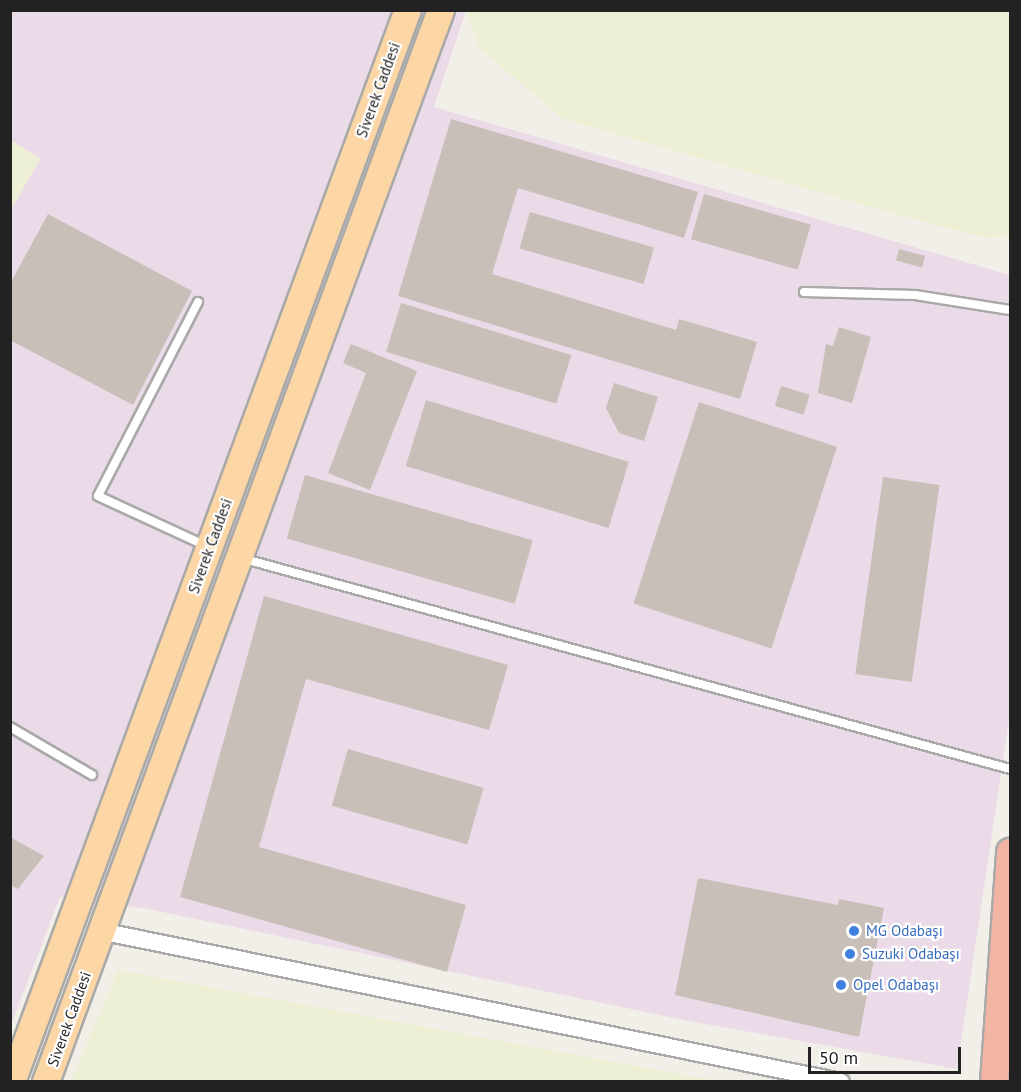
<!DOCTYPE html>
<html>
<head>
<meta charset="utf-8">
<style>
	body { margin:0 }
	#map { position:relative; width:1021px; height:1092px; overflow:hidden; background:#f2efe9; font-family:"PT Sans",sans-serif }
	div>[style] { position:absolute }
	[style*='--x'] { left:calc(var(--x)*1px); top:calc(var(--y)*1px); width:calc(var(--w)*1px); rotate:calc(var(--a)*1deg) }
	.industrial>* { inset:0; background:#ebdbe8 }
	.farmland>* { inset:0; background:#eef0d5 }
	.building>* { inset:0; background:#c7bfb8; transform-origin:0 0 }
	.roads { filter:drop-shadow(2px 0 #a9a9a9) drop-shadow(-2px 0 #a9a9a9) drop-shadow(0 2px #a9a9a9) drop-shadow(0 -2px #a9a9a9) }
	.service>* { height:8px; margin:-4px; padding:0 4px; transform-origin:4px; border-radius:4px; background:#fff }
	.minor>* { height:16px; margin:-8px; padding:0 8px; transform-origin:8px; border-radius:8px; background:#fff }
	.primary>* { height:26px; margin:-13px; padding:0 13px; transform-origin:13px; border-radius:13px; background:#fcd6a4 }
	.trunk>* { height:27px; margin:-13.5px; padding:0 13.5px; transform-origin:13.5px; border-radius:13.5px; background:#f2b4a3 }
	.dots>* { width:16px; height:16px; translate:-50% -50%; box-sizing:border-box; border:3px solid #fff; border-radius:50% }
	span { translate:-50% -50%; white-space:nowrap; text-align:center; line-height:1.15; -webkit-text-stroke:4.5px #fff; paint-order:stroke }
	.street-label { font-size:15px; color:#222 }
	.shop-label { font-size:15px; color:#366cbe }
	.left { translate:0 -50%; text-align:left }
	.frame { position:absolute; inset:0; border:12px solid #222; pointer-events:none }
	.scale { position:absolute; left:808px; top:1047px; width:153px; height:27px; box-sizing:border-box; border:3px solid #222; border-top:0; padding-left:8px; font-size:18px; line-height:21px; white-space:nowrap; color:#222; -webkit-text-stroke:4px #fff; paint-order:stroke }
</style>
</head>
<body>
<div id="map">
	<div class="industrial">
		<div style="clip-path:polygon(11px 11px,466px 11px,434px 107px,1010px 275px,1010px 713px,957px 1069px,689px 1021px,143px 908px,60px 897px,11px 1025px,10px 210px,40px 159px,11px 140px)"></div>
	</div>
	<div class="farmland">
		<div style="clip-path:polygon(466px 11px,1010px 11px,1010px 237px,986px 238px,902px 216px,563px 119px,480px 49px)"></div>
		<div style="clip-path:polygon(11px 140px,40px 159px,11px 210px)"></div>
		<div style="clip-path:polygon(118px 970px,718px 1081px,71px 1081px)"></div>
	</div>
	<div class="building">
		<div style="clip-path:polygon(451px 119px,698px 192px,684px 238px,518px 188px,492px 274px,676px 330px,679px 319px,757px 342px,740px 399px,398px 296px)"></div>
		<div style="left:704px;top:194px;width:111px;height:47px;rotate:16deg"></div>
		<div style="left:530px;top:212px;width:129px;height:38px;rotate:16deg"></div>
		<div style="clip-path:polygon(48px 214px,192px 291px,133px 405px,10px 340px,10px 284px)"></div>
		<div style="left:899px;top:249px;width:27px;height:12px;rotate:15deg"></div>
		<div style="left:401px;top:303px;width:178px;height:51px;rotate:17deg"></div>
		<div style="clip-path:polygon(839px 327px,871px 337px,852px 403px,818px 393px,826px 344px,833px 346px)"></div>
		<div style="clip-path:polygon(351px 344px,417px 371px,370px 490px,328px 473px,366px 373px,343px 363px)"></div>
		<div style="clip-path:polygon(614px 383px,658px 397px,644px 441px,619px 433px,606px 408px)"></div>
		<div style="left:781px;top:386px;width:30px;height:21px;rotate:17deg"></div>
		<div style="left:426px;top:400px;width:212px;height:69px;rotate:17deg"></div>
		<div style="left:699px;top:402px;width:145px;height:212px;rotate:18deg"></div>
		<div style="left:305px;top:475px;width:237px;height:66px;rotate:16deg"></div>
		<div style="left:883px;top:477px;width:57px;height:199px;rotate:8deg"></div>
		<div style="clip-path:polygon(264px 596px,508px 665px,489px 730px,306px 679px,259px 847px,466px 905px,447px 972px,180px 897px)"></div>
		<div style="left:348px;top:749px;width:141px;height:59px;rotate:16deg"></div>
		<div style="clip-path:polygon(10px 837px,44px 856px,18px 889px,10px 885px)"></div>
		<div style="clip-path:polygon(698px 878px,838px 905px,839px 899px,884px 908px,859px 1037px,675px 995px)"></div>
	</div>
	<div class="roads">
		<div class="service">
			<div style="--x:804;--y:292;--w:111;--a:1.5"></div>
			<div style="--x:915;--y:295;--w:96;--a:9"></div>
			<div style="--x:198;--y:302;--w:218;--a:117.3"></div>
			<div style="--x:98;--y:496;--w:119;--a:24.8"></div>
			<div style="--x:241;--y:558;--w:797;--a:15.34"></div>
			<div style="--x:10;--y:727;--w:95;--a:30.3"></div>
		</div>
		<div class="minor">
			<div style="--x:100;--y:931;--w:756;--a:11.52"></div>
		</div>
		<div class="primary">
			<div style="--x:12;--y:1082;--w:1143;--a:-69.73"></div>
			<div style="--x:46;--y:1082;--w:1142;--a:-69.77"></div>
		</div>
		<div class="trunk">
			<div style="--x:994;--y:1082;--w:231;--a:-86"></div>
		</div>
	</div>
	<div class="dots">
		<div style="left:854px;top:931px;background:#3f7fe0"></div>
		<div style="left:850px;top:954px;background:#3f7fe0"></div>
		<div style="left:841px;top:985px;background:#3f7fe0"></div>
	</div>
	<div class="street-label">
		<span style="left:378px;top:90px;rotate:-70deg">Siverek Caddesi</span>
		<span style="left:210px;top:546px;rotate:-70deg">Siverek Caddesi</span>
		<span style="left:69px;top:1019px;rotate:-70deg">Siverek Caddesi</span>
	</div>
	<div class="shop-label">
		<span class="left" style="left:866px;top:931px">MG Odabaşı</span>
		<span class="left" style="left:862px;top:954px">Suzuki Odabaşı</span>
		<span class="left" style="left:853px;top:985px">Opel Odabaşı</span>
	</div>
	<div class="frame"></div>
	<div class="scale">50 m</div>
</div>
</body>
</html>
